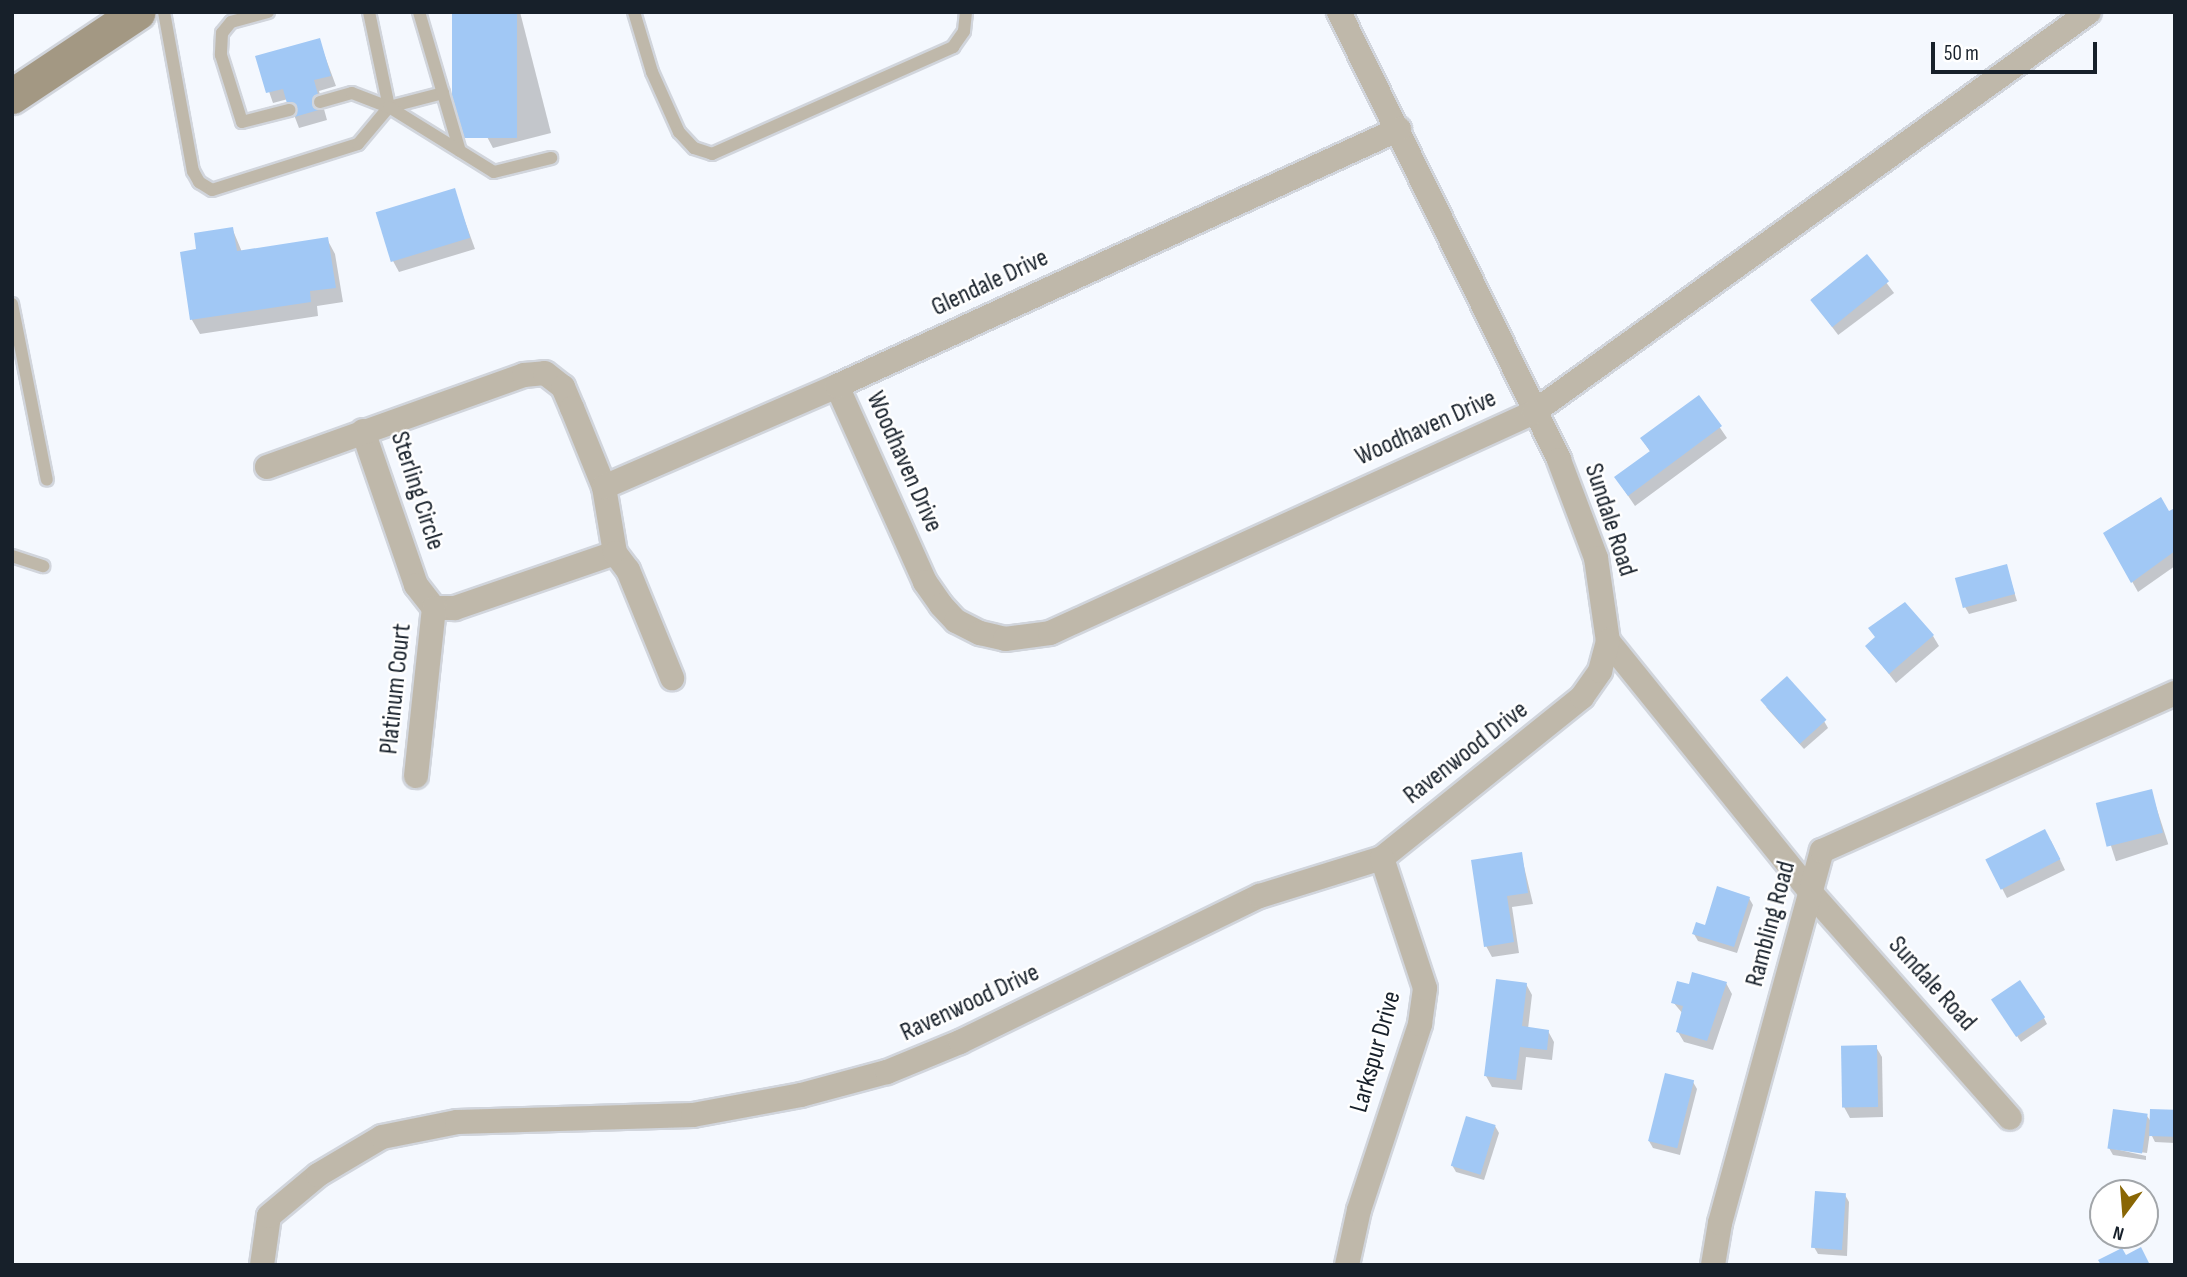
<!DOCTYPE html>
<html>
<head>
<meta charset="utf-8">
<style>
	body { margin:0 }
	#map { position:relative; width:2187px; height:1277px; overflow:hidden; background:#f4f8fe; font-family:"Sofia Sans Condensed",sans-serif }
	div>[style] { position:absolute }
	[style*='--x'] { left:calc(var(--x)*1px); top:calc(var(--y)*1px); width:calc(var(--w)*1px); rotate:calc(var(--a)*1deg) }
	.shadow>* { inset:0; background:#0003; transform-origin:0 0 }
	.building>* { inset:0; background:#a1c8f5; transform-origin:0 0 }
	.roads { filter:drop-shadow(2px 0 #d1d5dc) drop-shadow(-2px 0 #d1d5dc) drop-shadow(0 2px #d1d5dc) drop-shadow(0 -2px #d1d5dc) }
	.lane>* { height:12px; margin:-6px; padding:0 6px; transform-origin:6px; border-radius:6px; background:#bfb8aa }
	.street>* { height:24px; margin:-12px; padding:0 12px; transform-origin:12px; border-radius:12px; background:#bfb8aa }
	.secondary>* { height:35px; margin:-17.5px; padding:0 17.5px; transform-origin:17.5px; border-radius:17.5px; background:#a39883 }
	span { translate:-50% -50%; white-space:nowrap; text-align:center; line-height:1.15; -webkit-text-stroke:5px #fff; paint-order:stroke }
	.street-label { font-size:26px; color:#17202a }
	.frame { position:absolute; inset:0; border:14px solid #17202a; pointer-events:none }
	.north { position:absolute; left:2089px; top:1179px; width:70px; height:70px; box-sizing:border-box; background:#fff; border:2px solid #a2a6aa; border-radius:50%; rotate:196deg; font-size:19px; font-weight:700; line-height:28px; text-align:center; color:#17202a }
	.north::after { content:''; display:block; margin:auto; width:24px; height:32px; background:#896604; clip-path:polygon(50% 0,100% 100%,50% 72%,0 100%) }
	.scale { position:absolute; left:1931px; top:42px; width:166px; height:32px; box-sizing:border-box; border:4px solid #17202a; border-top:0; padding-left:9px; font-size:21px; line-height:24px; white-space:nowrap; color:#17202a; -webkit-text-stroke:5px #fff; paint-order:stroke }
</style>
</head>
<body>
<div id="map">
	<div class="shadow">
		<div style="clip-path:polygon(453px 12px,520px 12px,551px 133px,493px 148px,485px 133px)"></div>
		<div style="clip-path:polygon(319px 40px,336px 86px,319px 91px,327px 120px,299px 128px,288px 99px,273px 103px,257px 57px)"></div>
		<div style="clip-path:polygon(454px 191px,475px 249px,399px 272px,393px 261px)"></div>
		<div style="clip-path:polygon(232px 228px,242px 252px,327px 239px,335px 254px,343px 302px,317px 306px,318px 316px,200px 334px,192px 320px,182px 253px,198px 251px)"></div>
		<div style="left:1867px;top:257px;width:45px;height:70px;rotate:53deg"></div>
		<div style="clip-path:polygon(1699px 397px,1727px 438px,1635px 506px,1616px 478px,1651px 453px,1642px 439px)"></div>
		<div style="clip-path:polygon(2175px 510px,2175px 566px,2138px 592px,2105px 533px)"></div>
		<div style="clip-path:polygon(2006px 566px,2017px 601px,1969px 614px,1965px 607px)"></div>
		<div style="clip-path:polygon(1933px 636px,1939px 646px,1896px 683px,1867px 646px)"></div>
		<div style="clip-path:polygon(1766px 707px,1824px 721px,1828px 728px,1804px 749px)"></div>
		<div style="left:2151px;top:791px;width:56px;height:55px;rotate:72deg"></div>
		<div style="clip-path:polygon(2051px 841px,2065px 870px,2007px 898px,1987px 859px)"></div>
		<div style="clip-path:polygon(1521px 854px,1533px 904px,1512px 907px,1519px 953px,1492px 957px,1486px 946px)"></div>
		<div style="clip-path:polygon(1749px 898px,1753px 905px,1737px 953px,1698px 941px,1694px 934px)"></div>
		<div style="clip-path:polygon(1726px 983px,1732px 994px,1713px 1050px,1684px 1042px,1678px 1032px,1683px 1014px,1673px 1002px,1690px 986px)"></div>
		<div style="clip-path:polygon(1526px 984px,1532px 995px,1528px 1029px,1548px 1031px,1554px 1042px,1552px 1060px,1526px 1057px,1522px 1090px,1492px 1087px,1486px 1076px)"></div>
		<div style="clip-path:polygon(1997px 1006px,2044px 1018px,2047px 1024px,2021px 1042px)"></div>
		<div style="clip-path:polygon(1876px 1047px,1882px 1057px,1883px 1117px,1850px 1118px,1844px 1107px)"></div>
		<div style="clip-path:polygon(1693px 1082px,1697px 1089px,1680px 1155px,1653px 1148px,1649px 1141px)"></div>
		<div style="clip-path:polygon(2173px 1112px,2175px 1143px,2155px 1142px,2150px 1132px,2147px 1153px,2111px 1148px,2146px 1156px,2146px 1160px,2113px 1155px,2109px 1148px,2147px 1116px,2152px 1123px)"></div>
		<div style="clip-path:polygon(1495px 1126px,1499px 1133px,1484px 1180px,1456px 1172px,1452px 1165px)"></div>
		<div style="clip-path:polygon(1845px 1195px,1849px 1202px,1847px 1256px,1818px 1254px,1814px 1247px)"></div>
	</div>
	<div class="building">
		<div style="left:452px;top:12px;width:65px;height:126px"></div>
		<div style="clip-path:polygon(320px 38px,331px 76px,314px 80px,322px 109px,291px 118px,283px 89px,266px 93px,255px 56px)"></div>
		<div style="left:455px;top:188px;width:52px;height:83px;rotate:73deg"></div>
		<div style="clip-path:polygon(233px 227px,237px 251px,328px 237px,336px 288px,310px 291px,311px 302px,190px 320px,180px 252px,196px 249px,194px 233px)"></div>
		<div style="left:1867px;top:254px;width:35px;height:73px;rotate:51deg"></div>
		<div style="clip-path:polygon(1699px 395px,1722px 426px,1628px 496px,1614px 477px,1650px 451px,1640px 438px)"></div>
		<div style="clip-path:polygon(2161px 497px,2169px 511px,2175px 508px,2175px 551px,2131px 583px,2103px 533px)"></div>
		<div style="left:2007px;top:564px;width:31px;height:54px;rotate:75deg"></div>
		<div style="clip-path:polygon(1905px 602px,1934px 635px,1889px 674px,1865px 646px,1875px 637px,1868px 628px)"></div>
		<div style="left:1787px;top:676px;width:59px;height:36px;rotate:48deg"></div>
		<div style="left:2152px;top:789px;width:45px;height:58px;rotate:76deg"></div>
		<div style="left:2045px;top:829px;width:34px;height:67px;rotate:63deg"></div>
		<div style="clip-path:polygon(1522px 852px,1528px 893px,1507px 896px,1514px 942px,1484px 947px,1471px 860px)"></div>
		<div style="clip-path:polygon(1717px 886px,1750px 897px,1734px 947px,1692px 934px,1696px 922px,1705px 925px)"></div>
		<div style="clip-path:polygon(1692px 972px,1727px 982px,1707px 1041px,1676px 1032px,1683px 1006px,1671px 1003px,1677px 981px,1689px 984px)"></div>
		<div style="clip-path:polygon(1496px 979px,1527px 983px,1522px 1026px,1549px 1030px,1547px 1050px,1520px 1047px,1516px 1080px,1484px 1076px)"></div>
		<div style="left:2020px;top:980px;width:45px;height:35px;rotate:56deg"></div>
		<div style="left:1877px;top:1045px;width:62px;height:36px;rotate:89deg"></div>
		<div style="left:1665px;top:1073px;width:30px;height:70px;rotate:14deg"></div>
		<div style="left:2113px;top:1109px;width:35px;height:40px;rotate:8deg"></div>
		<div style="left:2150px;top:1109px;width:24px;height:27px;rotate:2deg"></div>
		<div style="left:1466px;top:1116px;width:31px;height:52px;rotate:17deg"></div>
		<div style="left:1815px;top:1191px;width:31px;height:57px;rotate:4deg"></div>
		<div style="clip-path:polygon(2141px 1247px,2150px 1265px,2101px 1265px,2098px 1260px,2122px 1248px,2126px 1255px)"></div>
	</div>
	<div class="roads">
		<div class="lane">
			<div style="--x:164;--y:12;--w:162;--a:79.7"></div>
			<div style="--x:193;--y:171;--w:13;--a:61"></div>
			<div style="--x:199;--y:182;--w:15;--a:32"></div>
			<div style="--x:212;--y:190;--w:153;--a:-17.5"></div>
			<div style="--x:358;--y:144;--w:48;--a:-50"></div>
			<div style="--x:389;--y:107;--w:56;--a:-14.5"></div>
			<div style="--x:268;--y:12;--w:38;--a:165"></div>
			<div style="--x:231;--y:22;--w:14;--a:129"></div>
			<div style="--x:222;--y:33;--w:22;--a:93"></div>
			<div style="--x:221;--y:55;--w:70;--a:72.6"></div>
			<div style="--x:242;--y:122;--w:49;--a:-14.3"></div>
			<div style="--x:369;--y:12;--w:97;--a:78.1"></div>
			<div style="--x:419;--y:12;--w:145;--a:73.6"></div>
			<div style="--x:634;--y:12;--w:63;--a:73.3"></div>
			<div style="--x:652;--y:72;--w:66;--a:65.8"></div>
			<div style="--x:679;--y:132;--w:22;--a:47"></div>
			<div style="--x:694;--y:148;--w:19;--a:18"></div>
			<div style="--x:712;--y:154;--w:264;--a:-23.9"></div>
			<div style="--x:953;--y:47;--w:19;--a:-55"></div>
			<div style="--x:964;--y:31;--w:19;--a:-84"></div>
			<div style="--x:320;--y:102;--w:33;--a:-16"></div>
			<div style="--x:352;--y:93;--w:40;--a:21"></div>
			<div style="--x:389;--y:107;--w:123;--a:31.8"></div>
			<div style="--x:494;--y:172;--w:59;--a:-13.8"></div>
			<div style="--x:12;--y:304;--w:179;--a:78.8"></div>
			<div style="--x:12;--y:556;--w:33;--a:18"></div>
		</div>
		<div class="street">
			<div style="--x:1339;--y:12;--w:499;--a:63.8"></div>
			<div style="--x:1559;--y:460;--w:105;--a:69.3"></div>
			<div style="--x:1596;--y:558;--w:84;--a:81.8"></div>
			<div style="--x:1608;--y:641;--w:324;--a:51.1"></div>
			<div style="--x:1811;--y:893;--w:300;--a:48.5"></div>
			<div style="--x:837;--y:386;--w:215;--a:65.8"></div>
			<div style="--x:925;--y:582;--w:28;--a:55"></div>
			<div style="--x:941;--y:605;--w:22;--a:47"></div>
			<div style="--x:956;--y:621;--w:27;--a:27"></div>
			<div style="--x:980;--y:633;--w:26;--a:13"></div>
			<div style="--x:1005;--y:639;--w:45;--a:-7.6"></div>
			<div style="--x:1050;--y:633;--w:532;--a:-24.54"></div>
			<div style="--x:1534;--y:412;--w:684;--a:-35.78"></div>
			<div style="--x:363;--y:431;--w:163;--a:71"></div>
			<div style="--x:416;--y:585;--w:29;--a:52"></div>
			<div style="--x:434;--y:608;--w:21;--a:0"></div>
			<div style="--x:455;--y:608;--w:169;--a:-19"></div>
			<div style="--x:267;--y:467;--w:273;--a:-19.7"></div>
			<div style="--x:524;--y:375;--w:21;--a:-5"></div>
			<div style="--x:545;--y:373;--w:23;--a:38"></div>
			<div style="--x:563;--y:387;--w:23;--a:67"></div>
			<div style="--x:572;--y:408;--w:85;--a:67.9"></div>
			<div style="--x:604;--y:487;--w:67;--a:80.5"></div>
			<div style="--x:615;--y:553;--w:21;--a:53"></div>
			<div style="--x:628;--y:570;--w:117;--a:67.8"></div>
			<div style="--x:604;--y:487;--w:254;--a:-23.4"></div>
			<div style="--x:837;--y:386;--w:618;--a:-24.57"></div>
			<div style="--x:416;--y:776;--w:169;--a:-83.9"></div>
			<div style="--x:262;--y:1265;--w:49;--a:-81.9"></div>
			<div style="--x:269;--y:1216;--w:64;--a:-39.9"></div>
			<div style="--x:318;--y:1175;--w:74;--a:-30.7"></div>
			<div style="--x:382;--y:1137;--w:76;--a:-11.3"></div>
			<div style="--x:457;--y:1122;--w:236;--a:-1.7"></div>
			<div style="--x:693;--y:1115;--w:110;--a:-10.5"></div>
			<div style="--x:801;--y:1095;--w:89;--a:-15"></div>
			<div style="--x:887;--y:1072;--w:79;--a:-22.3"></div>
			<div style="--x:960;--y:1042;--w:334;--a:-26"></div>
			<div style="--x:1260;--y:896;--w:128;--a:-17.3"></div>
			<div style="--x:1382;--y:858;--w:257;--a:-38.8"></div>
			<div style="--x:1582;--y:697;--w:32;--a:-55"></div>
			<div style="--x:1600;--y:671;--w:31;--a:-75"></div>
			<div style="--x:1347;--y:1265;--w:56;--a:-77.7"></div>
			<div style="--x:1359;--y:1210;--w:196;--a:-71.8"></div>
			<div style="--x:1420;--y:1024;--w:36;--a:-82"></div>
			<div style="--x:1425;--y:988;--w:137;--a:-108.3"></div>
			<div style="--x:1713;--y:1265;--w:43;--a:-80.5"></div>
			<div style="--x:1720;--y:1223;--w:386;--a:-74.7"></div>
			<div style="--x:1822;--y:851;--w:387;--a:-24.1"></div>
		</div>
		<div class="secondary">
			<div style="--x:12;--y:96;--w:151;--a:-33.7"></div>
		</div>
	</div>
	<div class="street-label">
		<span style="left:990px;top:283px;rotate:-25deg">Glendale Drive</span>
		<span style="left:1426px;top:428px;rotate:-24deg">Woodhaven Drive</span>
		<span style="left:904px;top:462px;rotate:66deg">Woodhaven Drive</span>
		<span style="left:417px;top:491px;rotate:72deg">Sterling Circle</span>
		<span style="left:1610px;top:520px;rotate:72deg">Sundale Road</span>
		<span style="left:396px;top:689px;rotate:-84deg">Platinum Court</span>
		<span style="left:1466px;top:753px;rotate:-38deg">Ravenwood Drive</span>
		<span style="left:1771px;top:924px;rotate:-75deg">Rambling Road</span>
		<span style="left:1932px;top:984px;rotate:48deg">Sundale Road</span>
		<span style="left:970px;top:1003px;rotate:-25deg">Ravenwood Drive</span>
		<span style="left:1376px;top:1052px;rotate:-74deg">Larkspur Drive</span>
	</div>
	<div class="frame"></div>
	<div class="north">N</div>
	<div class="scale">50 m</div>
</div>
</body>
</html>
